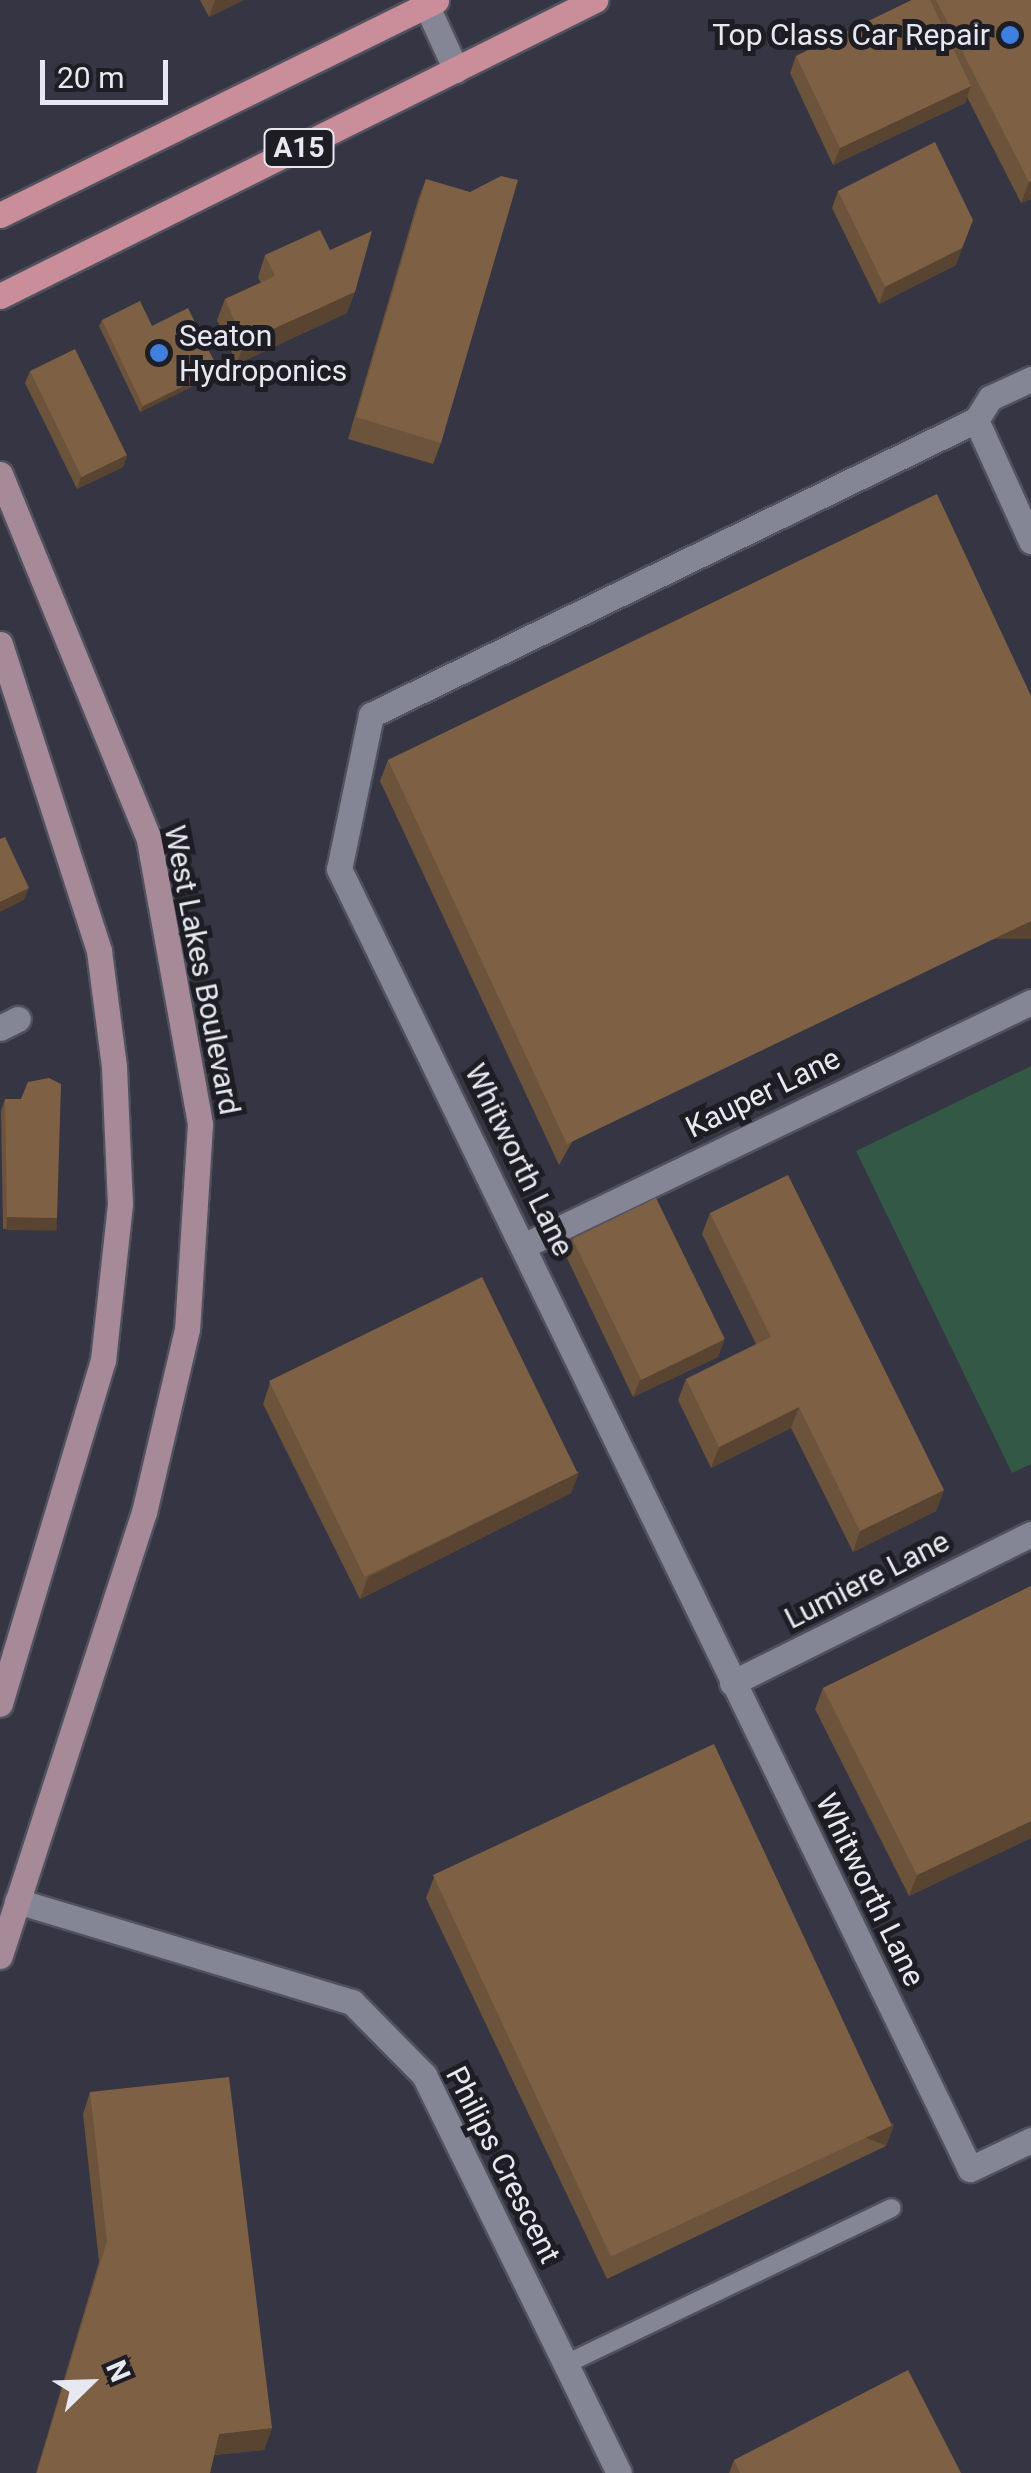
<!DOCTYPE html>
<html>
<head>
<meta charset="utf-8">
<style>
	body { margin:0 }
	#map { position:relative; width:1031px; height:2473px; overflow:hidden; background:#353543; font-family:Roboto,sans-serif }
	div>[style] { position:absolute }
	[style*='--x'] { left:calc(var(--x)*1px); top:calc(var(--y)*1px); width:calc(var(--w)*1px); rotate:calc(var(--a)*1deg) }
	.green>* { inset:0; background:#335846 }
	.roads { filter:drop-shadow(2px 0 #51515d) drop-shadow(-2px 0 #51515d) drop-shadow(0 2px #51515d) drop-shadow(0 -2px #51515d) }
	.service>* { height:18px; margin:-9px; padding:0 9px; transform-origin:9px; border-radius:9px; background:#848595 }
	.minor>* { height:25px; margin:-12.5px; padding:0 12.5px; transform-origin:12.5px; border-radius:12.5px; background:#848595 }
	.secondary>* { height:25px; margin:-12.5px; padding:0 12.5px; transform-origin:12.5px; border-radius:12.5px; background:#a78a98 }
	.primary>* { height:25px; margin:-12.5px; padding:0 12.5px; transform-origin:12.5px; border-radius:12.5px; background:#ca8e9b }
	.wall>* { inset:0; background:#6c533b }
	.shaded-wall>* { inset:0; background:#584430; transform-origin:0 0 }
	.building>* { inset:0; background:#7e6145; transform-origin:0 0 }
	.dots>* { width:28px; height:28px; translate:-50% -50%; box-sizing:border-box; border:5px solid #1d1d23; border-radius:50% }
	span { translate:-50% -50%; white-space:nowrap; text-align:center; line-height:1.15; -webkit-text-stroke:10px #1d1d23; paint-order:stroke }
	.shield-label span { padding:2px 8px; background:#1d1d23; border:2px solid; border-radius:8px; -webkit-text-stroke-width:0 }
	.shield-label { font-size:28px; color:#e7e8f1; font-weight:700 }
	.poi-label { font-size:30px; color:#e7e8f1 }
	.right { translate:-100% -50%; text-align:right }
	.left { translate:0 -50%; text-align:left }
	.street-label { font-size:30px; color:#e7e8f1 }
	.north { position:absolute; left:40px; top:2333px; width:100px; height:100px; -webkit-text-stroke:8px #1d1d23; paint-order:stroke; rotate:67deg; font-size:28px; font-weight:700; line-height:40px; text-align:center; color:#e7e8f1 }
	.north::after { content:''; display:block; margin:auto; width:35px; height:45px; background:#e7e8f1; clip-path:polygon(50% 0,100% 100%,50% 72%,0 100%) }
	.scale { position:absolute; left:40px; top:60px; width:128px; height:45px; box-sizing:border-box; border:5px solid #e7e8f1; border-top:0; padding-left:12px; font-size:30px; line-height:35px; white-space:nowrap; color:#e7e8f1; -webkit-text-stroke:8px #1d1d23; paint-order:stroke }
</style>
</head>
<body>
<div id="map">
	<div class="green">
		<div style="clip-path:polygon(1031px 1066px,1031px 1464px,1012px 1473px,856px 1151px)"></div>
	</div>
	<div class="roads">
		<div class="service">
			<div style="--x:566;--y:2364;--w:361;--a:-25.6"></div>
		</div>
		<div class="minor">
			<div style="--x:424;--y:0;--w:77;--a:65.4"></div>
			<div style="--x:1031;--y:379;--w:45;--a:155.1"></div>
			<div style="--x:990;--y:398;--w:26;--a:122"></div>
			<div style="--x:976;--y:420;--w:133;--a:65.6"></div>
			<div style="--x:976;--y:420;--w:673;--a:154.01"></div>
			<div style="--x:371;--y:715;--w:157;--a:101.7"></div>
			<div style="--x:339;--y:869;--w:1445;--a:64.11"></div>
			<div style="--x:970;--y:2169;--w:68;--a:-25.4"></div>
			<div style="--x:0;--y:1028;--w:20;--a:-27"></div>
			<div style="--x:525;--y:1245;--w:561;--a:-25.65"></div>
			<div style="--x:732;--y:1683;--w:334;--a:-26.5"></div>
			<div style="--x:17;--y:1901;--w:350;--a:16.8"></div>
			<div style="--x:352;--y:2002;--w:103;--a:45.4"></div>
			<div style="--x:424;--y:2075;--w:443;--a:63.9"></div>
		</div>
		<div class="secondary">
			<div style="--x:0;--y:474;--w:395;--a:67.8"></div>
			<div style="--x:149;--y:840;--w:289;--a:79.8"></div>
			<div style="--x:200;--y:1124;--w:205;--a:93.6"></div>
			<div style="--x:187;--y:1329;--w:188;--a:103.2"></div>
			<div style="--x:144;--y:1512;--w:467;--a:108"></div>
			<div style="--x:0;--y:644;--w:323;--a:72.1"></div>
			<div style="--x:99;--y:951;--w:117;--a:82.6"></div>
			<div style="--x:114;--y:1067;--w:137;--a:87.5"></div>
			<div style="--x:120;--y:1204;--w:157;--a:96.2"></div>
			<div style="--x:103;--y:1360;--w:359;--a:106.7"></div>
		</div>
		<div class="primary">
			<div style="--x:0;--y:215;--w:486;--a:-26.2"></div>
			<div style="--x:0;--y:296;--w:665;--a:-26.45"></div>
		</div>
	</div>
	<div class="wall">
		<div style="clip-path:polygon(200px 0,244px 0,209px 17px)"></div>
		<div style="clip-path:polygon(912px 0,1031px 0,1031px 199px,1021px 203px,967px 97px,965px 103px,833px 165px,790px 73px,796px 56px)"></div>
		<div style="clip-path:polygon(426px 179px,441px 443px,433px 464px,348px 439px,418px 200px)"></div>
		<div style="clip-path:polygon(838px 191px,956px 265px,879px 304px,832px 208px)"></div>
		<div style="clip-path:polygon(330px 250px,347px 313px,237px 364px,217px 320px,225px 299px,261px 283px,258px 277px,265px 255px)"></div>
		<div style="clip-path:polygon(102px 320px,152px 326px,216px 375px,140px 412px,99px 326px)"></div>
		<div style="clip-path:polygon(30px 371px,127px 455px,123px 467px,77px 489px,25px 383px)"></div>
		<div style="clip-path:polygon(937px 494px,559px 1165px,380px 781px,388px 760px)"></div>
		<div style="clip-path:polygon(5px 1099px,53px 1230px,3px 1229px,1px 1111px)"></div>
		<div style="clip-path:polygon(710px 1213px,944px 1490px,936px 1511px,853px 1552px,791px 1428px,711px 1468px,678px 1400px,686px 1379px,756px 1344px,702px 1234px)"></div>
		<div style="clip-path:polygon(572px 1239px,724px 1340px,718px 1357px,633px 1397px,566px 1256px)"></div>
		<div style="clip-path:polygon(270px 1383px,579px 1472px,571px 1493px,360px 1599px,263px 1404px)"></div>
		<div style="clip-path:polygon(1031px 1586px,1031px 1838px,909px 1896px,815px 1709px,823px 1688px)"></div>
		<div style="clip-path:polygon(434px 1877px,894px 2125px,886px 2146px,607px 2279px,426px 1898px)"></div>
		<div style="clip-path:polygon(90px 2092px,272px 2428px,264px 2450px,214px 2455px,210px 2473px,36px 2473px,99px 2262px,83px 2114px)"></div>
		<div style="clip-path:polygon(734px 2460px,961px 2473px,729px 2473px)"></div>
	</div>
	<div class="shaded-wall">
		<div style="clip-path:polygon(215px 0,244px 0,209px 17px)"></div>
		<div style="clip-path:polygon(971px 86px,965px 103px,833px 165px,840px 148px)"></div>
		<div style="clip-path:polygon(1031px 181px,1031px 199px,1021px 203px,1029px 182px)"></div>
		<div style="clip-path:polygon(973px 220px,956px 265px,879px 304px,885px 287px)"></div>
		<div style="clip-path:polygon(355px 292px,347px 313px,237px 364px,244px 342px)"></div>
		<div style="clip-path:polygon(218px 369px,216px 375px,140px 412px,143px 406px)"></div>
		<div style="clip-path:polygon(127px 455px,123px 467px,77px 489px,81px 477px)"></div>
		<div style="clip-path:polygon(29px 888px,24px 900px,0 912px,0 902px)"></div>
		<div style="left:1031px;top:921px;width:18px;height:515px;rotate:90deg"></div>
		<div style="left:7px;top:1217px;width:50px;height:13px;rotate:1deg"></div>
		<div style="clip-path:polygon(724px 1340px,718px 1357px,633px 1397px,640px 1380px)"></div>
		<div style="clip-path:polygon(799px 1407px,791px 1428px,711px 1468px,719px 1447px)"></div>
		<div style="clip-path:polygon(579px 1472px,571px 1493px,360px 1599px,368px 1577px)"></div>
		<div style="clip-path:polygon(944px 1490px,936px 1511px,853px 1552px,860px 1531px)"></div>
		<div style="clip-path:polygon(1031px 1821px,1031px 1838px,909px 1896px,917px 1875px)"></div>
		<div style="left:894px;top:2125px;width:22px;height:310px;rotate:111deg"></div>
		<div style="clip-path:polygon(272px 2428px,264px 2450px,212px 2455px,219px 2434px)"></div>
	</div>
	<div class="building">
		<div style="clip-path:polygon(912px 0,930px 0,971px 86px,840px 148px,796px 56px)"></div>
		<div style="clip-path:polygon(936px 0,1031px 0,1031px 181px,1029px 182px)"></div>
		<div style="clip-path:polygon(935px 142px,973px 220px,962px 248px,885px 287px,838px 191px)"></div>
		<div style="clip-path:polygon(501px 176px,518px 180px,441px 443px,356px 417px,426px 179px,470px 192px)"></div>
		<div style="clip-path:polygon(320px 230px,330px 250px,372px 231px,355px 292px,244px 342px,225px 299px,275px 276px,265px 255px)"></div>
		<div style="clip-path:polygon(140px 301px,152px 326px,188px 308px,218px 369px,143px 406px,102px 320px)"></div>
		<div style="left:75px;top:349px;width:118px;height:50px;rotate:64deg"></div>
		<div style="clip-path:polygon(937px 494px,1031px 696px,1031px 921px,567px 1144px,388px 760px)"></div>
		<div style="clip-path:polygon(5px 837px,29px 888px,0 902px,0 839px)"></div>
		<div style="clip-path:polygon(49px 1078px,61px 1084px,57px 1218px,7px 1217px,5px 1099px,21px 1099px,28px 1082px)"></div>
		<div style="clip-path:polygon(788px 1175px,944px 1490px,860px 1531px,799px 1407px,719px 1447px,686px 1379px,771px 1337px,710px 1213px)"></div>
		<div style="left:656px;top:1198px;width:157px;height:93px;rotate:64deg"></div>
		<div style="left:482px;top:1277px;width:218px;height:237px;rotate:64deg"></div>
		<div style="clip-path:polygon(1031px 1586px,1031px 1821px,917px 1875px,823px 1688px)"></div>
		<div style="left:714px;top:1744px;width:421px;height:310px;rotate:65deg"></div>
		<div style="clip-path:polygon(229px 2077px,272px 2428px,219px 2434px,210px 2473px,37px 2473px,107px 2241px,90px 2092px)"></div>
		<div style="clip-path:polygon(908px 2370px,961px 2473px,740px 2473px,734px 2460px)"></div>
	</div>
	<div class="dots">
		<div style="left:1010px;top:35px;background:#3f7fe0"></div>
		<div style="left:159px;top:353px;background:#3f7fe0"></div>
	</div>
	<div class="shield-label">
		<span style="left:299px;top:148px">A15</span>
	</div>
	<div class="poi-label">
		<span class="right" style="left:990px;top:35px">Top Class Car Repair</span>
		<span class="left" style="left:179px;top:353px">Seaton<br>Hydroponics</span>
	</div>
	<div class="street-label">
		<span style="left:202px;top:970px;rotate:79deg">West Lakes Boulevard</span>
		<span style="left:763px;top:1093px;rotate:-26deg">Kauper Lane</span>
		<span style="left:519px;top:1160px;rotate:64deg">Whitworth Lane</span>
		<span style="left:867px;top:1580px;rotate:-27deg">Lumiere Lane</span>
		<span style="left:870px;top:1890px;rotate:64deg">Whitworth Lane</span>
		<span style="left:503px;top:2165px;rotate:63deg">Philips Crescent</span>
	</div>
	<div class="north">N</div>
	<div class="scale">20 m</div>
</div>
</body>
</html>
